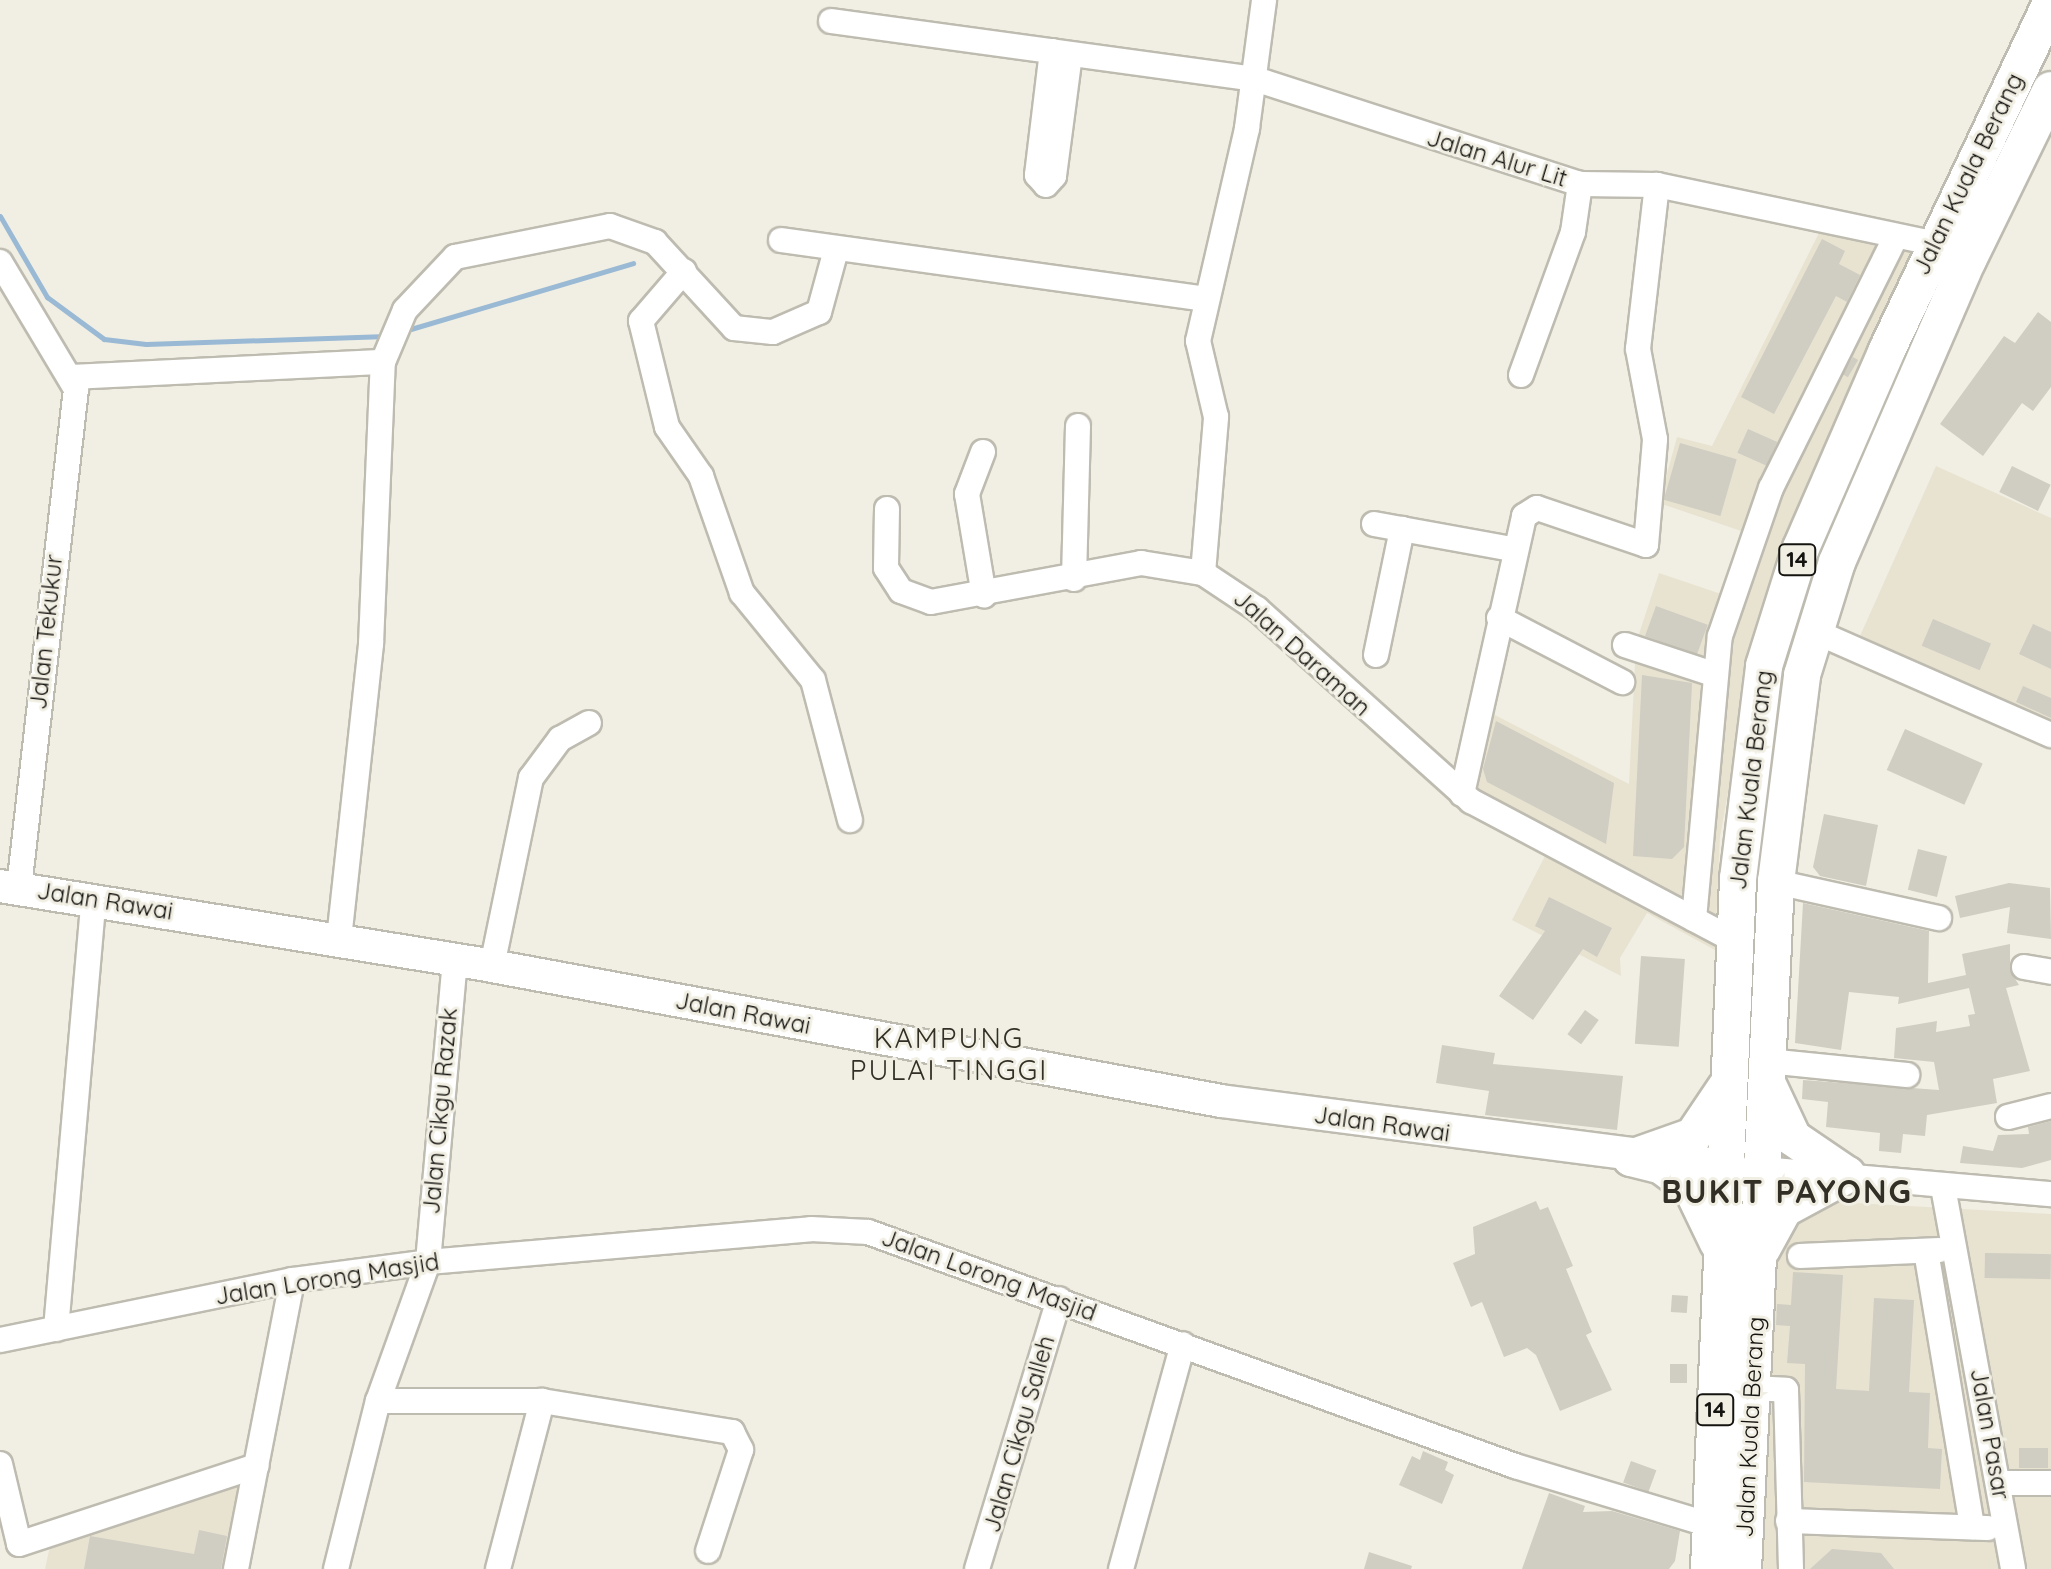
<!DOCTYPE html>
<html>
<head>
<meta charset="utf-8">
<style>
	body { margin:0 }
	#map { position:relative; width:2051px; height:1569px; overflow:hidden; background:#f1efe3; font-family:Quicksand,sans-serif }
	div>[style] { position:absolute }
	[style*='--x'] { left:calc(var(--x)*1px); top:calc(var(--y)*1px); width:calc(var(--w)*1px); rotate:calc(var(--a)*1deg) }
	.built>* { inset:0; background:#e8e3d1 }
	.stream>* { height:5px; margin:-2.5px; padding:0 2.5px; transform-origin:2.5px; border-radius:2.5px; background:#9ab9d4 }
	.building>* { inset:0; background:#d0cdc2; transform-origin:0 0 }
	.roads { filter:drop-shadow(2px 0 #bebbb0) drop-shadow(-2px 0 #bebbb0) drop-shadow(0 2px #bebbb0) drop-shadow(0 -2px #bebbb0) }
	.minor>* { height:24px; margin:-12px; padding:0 12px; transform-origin:12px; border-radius:12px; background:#fff }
	.major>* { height:32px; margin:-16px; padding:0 16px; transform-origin:16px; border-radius:16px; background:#fff }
	.highway>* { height:36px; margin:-18px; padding:0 18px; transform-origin:18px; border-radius:18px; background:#fff }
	span { translate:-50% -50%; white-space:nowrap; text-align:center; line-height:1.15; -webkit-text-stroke:6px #f1efe3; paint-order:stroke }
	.shield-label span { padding:2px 6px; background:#f1efe3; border:2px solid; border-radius:6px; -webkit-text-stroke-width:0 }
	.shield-label { font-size:22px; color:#151410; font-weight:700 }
	.street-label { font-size:24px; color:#151410 }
	.quarter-label { font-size:28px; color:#312f26; letter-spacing:2px }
	.district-label { font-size:32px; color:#312f26; font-weight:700; letter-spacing:2px }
</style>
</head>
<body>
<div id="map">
	<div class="built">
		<div style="clip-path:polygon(1827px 217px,1920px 234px,1790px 531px,1749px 674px,1720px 837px,1715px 950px,1647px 913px,1620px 958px,1621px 976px,1512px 920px,1545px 856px,1469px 813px,1489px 712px,1629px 784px,1636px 643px,1659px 573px,1730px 597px,1750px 534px,1659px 503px,1677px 437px,1712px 446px)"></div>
		<div style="clip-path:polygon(1936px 466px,2051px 518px,2051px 722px,1860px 636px)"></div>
		<div style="clip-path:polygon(1838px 1202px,2051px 1214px,2051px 1569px,1763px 1569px,1775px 1262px,1803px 1218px)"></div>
		<div style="clip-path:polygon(245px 1480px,228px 1569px,45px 1569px,50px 1546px)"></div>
	</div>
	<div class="stream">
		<div style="--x:0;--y:216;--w:94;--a:59.9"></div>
		<div style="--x:47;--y:297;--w:71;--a:36.4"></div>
		<div style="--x:104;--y:339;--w:42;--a:6.8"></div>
		<div style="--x:146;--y:344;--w:241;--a:-1.9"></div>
		<div style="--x:404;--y:331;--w:239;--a:-16.5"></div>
	</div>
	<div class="building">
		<div style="clip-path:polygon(1822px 239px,1845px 251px,1839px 264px,1860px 275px,1847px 302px,1836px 296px,1774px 414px,1741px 397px)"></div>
		<div style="clip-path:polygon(2038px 312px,2051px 322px,2051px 387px,2033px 411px,2022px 403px,1983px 456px,1940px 424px,2004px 336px,2015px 343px)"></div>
		<div style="left:1853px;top:357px;width:6px;height:20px;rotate:31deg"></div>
		<div style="left:1748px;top:429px;width:32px;height:26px;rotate:24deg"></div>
		<div style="left:1680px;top:443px;width:59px;height:59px;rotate:16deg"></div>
		<div style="left:2012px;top:466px;width:43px;height:29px;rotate:26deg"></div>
		<div style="left:1656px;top:606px;width:55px;height:32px;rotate:20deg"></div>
		<div style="left:1933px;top:619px;width:63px;height:29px;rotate:23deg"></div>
		<div style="clip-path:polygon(2033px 624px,2051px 632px,2051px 669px,2019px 654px)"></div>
		<div style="clip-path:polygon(1642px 675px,1692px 683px,1684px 847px,1672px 859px,1633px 856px)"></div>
		<div style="clip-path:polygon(2023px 686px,2051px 698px,2051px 718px,2016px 702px)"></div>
		<div style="clip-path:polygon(1496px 721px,1614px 783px,1606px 844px,1487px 782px,1483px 769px)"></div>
		<div style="left:1905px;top:729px;width:85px;height:45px;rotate:24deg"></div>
		<div style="clip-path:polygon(1824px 814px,1878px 825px,1866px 886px,1820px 876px,1813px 867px)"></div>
		<div style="left:1918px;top:849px;width:30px;height:42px;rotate:14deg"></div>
		<div style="clip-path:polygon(2009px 883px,2050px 888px,2051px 939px,2007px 933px,2010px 907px,1960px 918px,1955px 896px)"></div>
		<div style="clip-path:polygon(1549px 897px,1612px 928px,1597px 957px,1583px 949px,1533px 1020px,1499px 996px,1545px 931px,1535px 926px)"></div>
		<div style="clip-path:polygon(1803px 903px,1929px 931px,1928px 983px,1966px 975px,1962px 954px,2010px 944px,2010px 971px,2019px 985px,2006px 988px,2030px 1071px,1993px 1079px,1997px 1103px,1927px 1115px,1925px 1136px,1903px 1134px,1901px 1153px,1879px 1151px,1880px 1133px,1826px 1127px,1828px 1102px,1802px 1099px,1803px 1080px,1939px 1090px,1934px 1062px,1894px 1058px,1896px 1028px,1937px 1021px,1936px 1032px,1970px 1026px,1968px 1015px,1975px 1014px,1969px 988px,1898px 1004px,1899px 997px,1849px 992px,1841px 1050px,1795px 1043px)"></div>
		<div style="left:1641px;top:956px;width:44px;height:88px;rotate:4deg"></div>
		<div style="left:1585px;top:1010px;width:17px;height:30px;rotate:36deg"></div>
		<div style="clip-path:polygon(1442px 1045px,1495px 1053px,1493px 1064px,1623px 1076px,1617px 1130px,1485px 1115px,1489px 1091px,1436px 1083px)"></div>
		<div style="clip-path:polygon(2051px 1121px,2051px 1160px,2022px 1168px,1960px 1163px,1963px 1146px,1993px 1151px,1998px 1135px,2029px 1134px,2028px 1127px)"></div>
		<div style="clip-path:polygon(1536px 1201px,1540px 1210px,1548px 1207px,1573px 1266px,1566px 1269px,1592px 1332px,1586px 1335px,1612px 1390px,1560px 1411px,1536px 1355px,1527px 1348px,1504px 1357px,1482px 1302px,1471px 1307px,1453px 1263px,1475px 1254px,1473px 1227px)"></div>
		<div style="left:1985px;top:1253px;width:66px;height:25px;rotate:1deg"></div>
		<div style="clip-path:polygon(1793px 1272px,1843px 1275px,1836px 1389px,1869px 1391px,1874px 1298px,1914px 1300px,1909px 1392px,1930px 1393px,1928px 1448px,1942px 1449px,1940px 1489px,1804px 1482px,1805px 1364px,1787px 1363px,1790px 1326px,1776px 1325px,1777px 1304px,1791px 1305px)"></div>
		<div style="left:1672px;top:1295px;width:16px;height:17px;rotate:4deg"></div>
		<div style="left:1670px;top:1364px;width:17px;height:19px"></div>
		<div style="left:2019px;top:1448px;width:29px;height:20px"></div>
		<div style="clip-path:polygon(1423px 1451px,1448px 1462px,1445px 1470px,1454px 1475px,1442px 1504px,1399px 1485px,1412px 1456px,1420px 1460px)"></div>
		<div style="left:1631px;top:1461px;width:27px;height:23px;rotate:20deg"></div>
		<div style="clip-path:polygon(1549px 1493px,1585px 1506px,1583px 1512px,1612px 1511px,1680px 1531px,1675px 1561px,1669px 1569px,1522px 1569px)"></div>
		<div style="clip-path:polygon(199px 1530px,227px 1536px,221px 1569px,84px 1569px,90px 1536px,194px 1554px)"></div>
		<div style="clip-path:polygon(1832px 1549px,1881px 1553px,1894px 1569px,1810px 1569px)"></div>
		<div style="clip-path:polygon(1369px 1552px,1412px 1566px,1411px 1569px,1364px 1569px)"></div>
	</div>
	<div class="roads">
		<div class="minor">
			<div style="--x:831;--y:21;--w:428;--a:7.8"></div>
			<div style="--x:1255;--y:79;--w:342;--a:17.9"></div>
			<div style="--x:1580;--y:184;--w:77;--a:0.7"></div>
			<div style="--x:1657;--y:185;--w:282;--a:11.9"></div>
			<div style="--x:1052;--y:51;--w:125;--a:96.9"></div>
			<div style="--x:1037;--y:175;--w:13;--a:48"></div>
			<div style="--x:1046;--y:185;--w:12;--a:-48"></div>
			<div style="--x:1054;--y:176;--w:122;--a:-82.5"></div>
			<div style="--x:781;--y:240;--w:430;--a:7.9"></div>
			<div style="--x:0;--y:262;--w:148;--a:59.1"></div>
			<div style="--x:76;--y:389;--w:502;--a:96.52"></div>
			<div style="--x:684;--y:271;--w:66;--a:130.7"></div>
			<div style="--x:641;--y:321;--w:109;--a:76.2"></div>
			<div style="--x:667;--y:427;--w:60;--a:55.2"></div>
			<div style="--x:701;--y:476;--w:124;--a:70.7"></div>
			<div style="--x:742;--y:593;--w:112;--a:50.8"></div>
			<div style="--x:813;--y:680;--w:145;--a:75.2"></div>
			<div style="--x:1521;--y:375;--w:152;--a:-70"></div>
			<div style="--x:1573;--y:232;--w:49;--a:-81.7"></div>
			<div style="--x:73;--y:377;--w:310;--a:-2.8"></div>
			<div style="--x:983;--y:452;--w:45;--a:110.9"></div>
			<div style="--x:967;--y:494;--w:103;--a:80.5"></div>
			<div style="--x:887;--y:509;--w:59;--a:91"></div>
			<div style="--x:886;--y:568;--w:27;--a:57"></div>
			<div style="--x:901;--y:591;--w:32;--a:20"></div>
			<div style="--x:931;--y:602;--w:214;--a:-10.5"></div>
			<div style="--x:1141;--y:563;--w:63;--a:9.2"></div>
			<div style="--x:1203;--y:573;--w:65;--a:33.7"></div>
			<div style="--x:1257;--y:609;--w:288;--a:41.9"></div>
			<div style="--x:1471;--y:801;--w:299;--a:27.9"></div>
			<div style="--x:1374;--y:524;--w:140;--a:10.3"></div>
			<div style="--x:1203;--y:573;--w:157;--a:-85.2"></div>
			<div style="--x:1216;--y:417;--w:78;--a:-103.3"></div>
			<div style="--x:1198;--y:341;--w:219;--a:-77"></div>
			<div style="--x:1247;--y:128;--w:129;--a:-82.4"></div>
			<div style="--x:1074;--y:579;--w:153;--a:-88.5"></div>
			<div style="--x:1499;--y:618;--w:139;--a:27.5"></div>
			<div style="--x:1814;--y:631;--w:259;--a:23.7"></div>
			<div style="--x:1625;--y:645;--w:93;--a:18.2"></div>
			<div style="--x:1376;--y:655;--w:129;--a:-78.3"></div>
			<div style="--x:1462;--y:794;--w:285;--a:-77.4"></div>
			<div style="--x:1524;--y:516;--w:15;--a:-32"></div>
			<div style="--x:1537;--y:508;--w:115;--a:18.7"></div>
			<div style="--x:1646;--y:545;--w:106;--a:-85.1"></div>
			<div style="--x:1655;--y:439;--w:92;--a:-100.7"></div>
			<div style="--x:1638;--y:349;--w:165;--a:-83.4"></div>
			<div style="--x:1776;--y:882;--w:167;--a:12.5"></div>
			<div style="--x:1694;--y:919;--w:284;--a:-84.8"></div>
			<div style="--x:1720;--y:636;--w:157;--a:-71"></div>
			<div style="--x:1771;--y:488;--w:281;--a:-63.6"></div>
			<div style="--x:339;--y:939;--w:297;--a:-83.8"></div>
			<div style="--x:371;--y:644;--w:282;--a:-87.6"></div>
			<div style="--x:383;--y:362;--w:56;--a:-67.1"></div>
			<div style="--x:405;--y:310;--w:73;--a:-46.7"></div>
			<div style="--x:455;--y:257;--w:158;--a:-11.3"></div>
			<div style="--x:610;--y:226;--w:48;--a:19.6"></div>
			<div style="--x:655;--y:242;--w:117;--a:47.4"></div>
			<div style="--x:734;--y:328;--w:39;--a:6"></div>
			<div style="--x:773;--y:332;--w:50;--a:-23.5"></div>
			<div style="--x:819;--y:312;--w:64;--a:-74.7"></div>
			<div style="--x:492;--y:966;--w:192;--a:-78.3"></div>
			<div style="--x:531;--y:778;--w:49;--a:-53.4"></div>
			<div style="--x:560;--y:739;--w:33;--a:-29"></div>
			<div style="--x:2024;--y:967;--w:27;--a:10"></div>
			<div style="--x:1767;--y:1061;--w:141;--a:5.7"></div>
			<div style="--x:2008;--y:1117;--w:44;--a:-14.3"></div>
			<div style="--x:1751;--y:1168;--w:301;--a:5"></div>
			<div style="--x:1943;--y:1187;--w:388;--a:79.6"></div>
			<div style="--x:1926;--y:1251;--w:280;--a:80.5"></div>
			<div style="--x:1800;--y:1256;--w:139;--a:-2.5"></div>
			<div style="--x:56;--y:1329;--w:433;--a:-85"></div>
			<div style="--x:0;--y:1340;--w:298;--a:-11.6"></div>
			<div style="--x:292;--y:1280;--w:137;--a:-7.5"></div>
			<div style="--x:428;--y:1262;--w:384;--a:-4.9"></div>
			<div style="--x:811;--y:1229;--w:57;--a:3"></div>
			<div style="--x:868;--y:1232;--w:688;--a:19.88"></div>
			<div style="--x:1515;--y:1466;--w:205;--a:16.8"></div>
			<div style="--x:1752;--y:1388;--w:34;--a:3"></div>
			<div style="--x:1786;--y:1390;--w:179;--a:88.4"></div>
			<div style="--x:378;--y:1401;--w:164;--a:0"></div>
			<div style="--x:542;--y:1401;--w:193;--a:9.3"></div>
			<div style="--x:732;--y:1432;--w:20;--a:63"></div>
			<div style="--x:741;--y:1450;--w:106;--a:108.1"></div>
			<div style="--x:0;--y:1464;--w:82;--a:76.6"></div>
			<div style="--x:19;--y:1544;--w:250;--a:-18.2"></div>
			<div style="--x:1998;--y:1483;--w:53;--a:0"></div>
			<div style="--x:1788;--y:1521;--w:200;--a:2"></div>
			<div style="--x:236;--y:1569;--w:294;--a:-79"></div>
			<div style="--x:336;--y:1569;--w:173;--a:-76"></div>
			<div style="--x:378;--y:1401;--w:148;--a:-70.2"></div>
			<div style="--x:428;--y:1262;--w:303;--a:-84.9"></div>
			<div style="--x:498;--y:1569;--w:174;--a:-75.3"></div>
			<div style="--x:977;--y:1569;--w:282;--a:-73.1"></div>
			<div style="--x:1121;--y:1569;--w:233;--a:-74.6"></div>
		</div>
		<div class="major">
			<div style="--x:0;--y:886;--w:498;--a:9.2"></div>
			<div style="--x:492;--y:966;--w:741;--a:10.49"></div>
			<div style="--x:1221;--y:1101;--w:508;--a:7.35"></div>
		</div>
		<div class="highway">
			<div style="--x:1769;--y:1087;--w:56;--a:64.8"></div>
			<div style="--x:1793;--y:1138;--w:65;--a:34.4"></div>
			<div style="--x:1631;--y:1158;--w:32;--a:14"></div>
			<div style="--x:1662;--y:1166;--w:38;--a:37"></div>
			<div style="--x:1692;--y:1189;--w:60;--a:64.3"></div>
			<div style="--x:1631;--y:1158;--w:66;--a:-19.5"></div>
			<div style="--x:1693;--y:1136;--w:59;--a:-56"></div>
			<div style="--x:1762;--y:1249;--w:46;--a:-61.2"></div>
			<div style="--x:1784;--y:1209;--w:72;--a:-28.4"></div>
			<div style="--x:1709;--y:1569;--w:691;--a:-87.59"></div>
			<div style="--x:1738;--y:879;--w:215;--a:-83"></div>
			<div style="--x:1764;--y:666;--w:124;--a:-72.6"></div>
			<div style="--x:1801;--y:548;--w:216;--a:-66.5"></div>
			<div style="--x:1887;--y:350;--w:384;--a:-64.7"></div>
			<div style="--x:1743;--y:1569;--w:688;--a:-87.25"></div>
			<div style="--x:1776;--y:882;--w:209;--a:-82.8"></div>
			<div style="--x:1802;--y:675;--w:118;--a:-72.8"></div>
			<div style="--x:1837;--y:562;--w:329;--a:-66.6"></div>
			<div style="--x:1968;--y:260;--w:189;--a:-64"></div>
		</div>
	</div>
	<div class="shield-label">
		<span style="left:1797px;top:560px">14</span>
		<span style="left:1715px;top:1410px">14</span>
	</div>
	<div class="street-label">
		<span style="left:1497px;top:158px;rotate:17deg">Jalan Alur Lit</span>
		<span style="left:1968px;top:174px;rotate:-64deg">Jalan Kuala Berang</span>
		<span style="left:46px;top:632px;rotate:-84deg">Jalan Tekukur</span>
		<span style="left:1302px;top:653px;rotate:42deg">Jalan Daraman</span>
		<span style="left:1751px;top:780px;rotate:-83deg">Jalan Kuala Berang</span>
		<span style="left:105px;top:901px;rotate:9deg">Jalan Rawai</span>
		<span style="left:743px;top:1013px;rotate:11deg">Jalan Rawai</span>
		<span style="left:440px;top:1111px;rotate:-85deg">Jalan Cikgu Razak</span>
		<span style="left:1382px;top:1124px;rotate:8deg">Jalan Rawai</span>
		<span style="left:989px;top:1275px;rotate:20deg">Jalan Lorong Masjid</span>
		<span style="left:327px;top:1279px;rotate:-9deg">Jalan Lorong Masjid</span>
		<span style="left:1750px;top:1427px;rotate:-87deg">Jalan Kuala Berang</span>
		<span style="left:1019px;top:1434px;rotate:-74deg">Jalan Cikgu Salleh</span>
		<span style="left:1990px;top:1434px;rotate:80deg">Jalan Pasar</span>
	</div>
	<div class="quarter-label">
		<span style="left:949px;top:1054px">KAMPUNG<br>PULAI TINGGI</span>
	</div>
	<div class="district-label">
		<span style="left:1787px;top:1191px">BUKIT PAYONG</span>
	</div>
</div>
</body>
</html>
